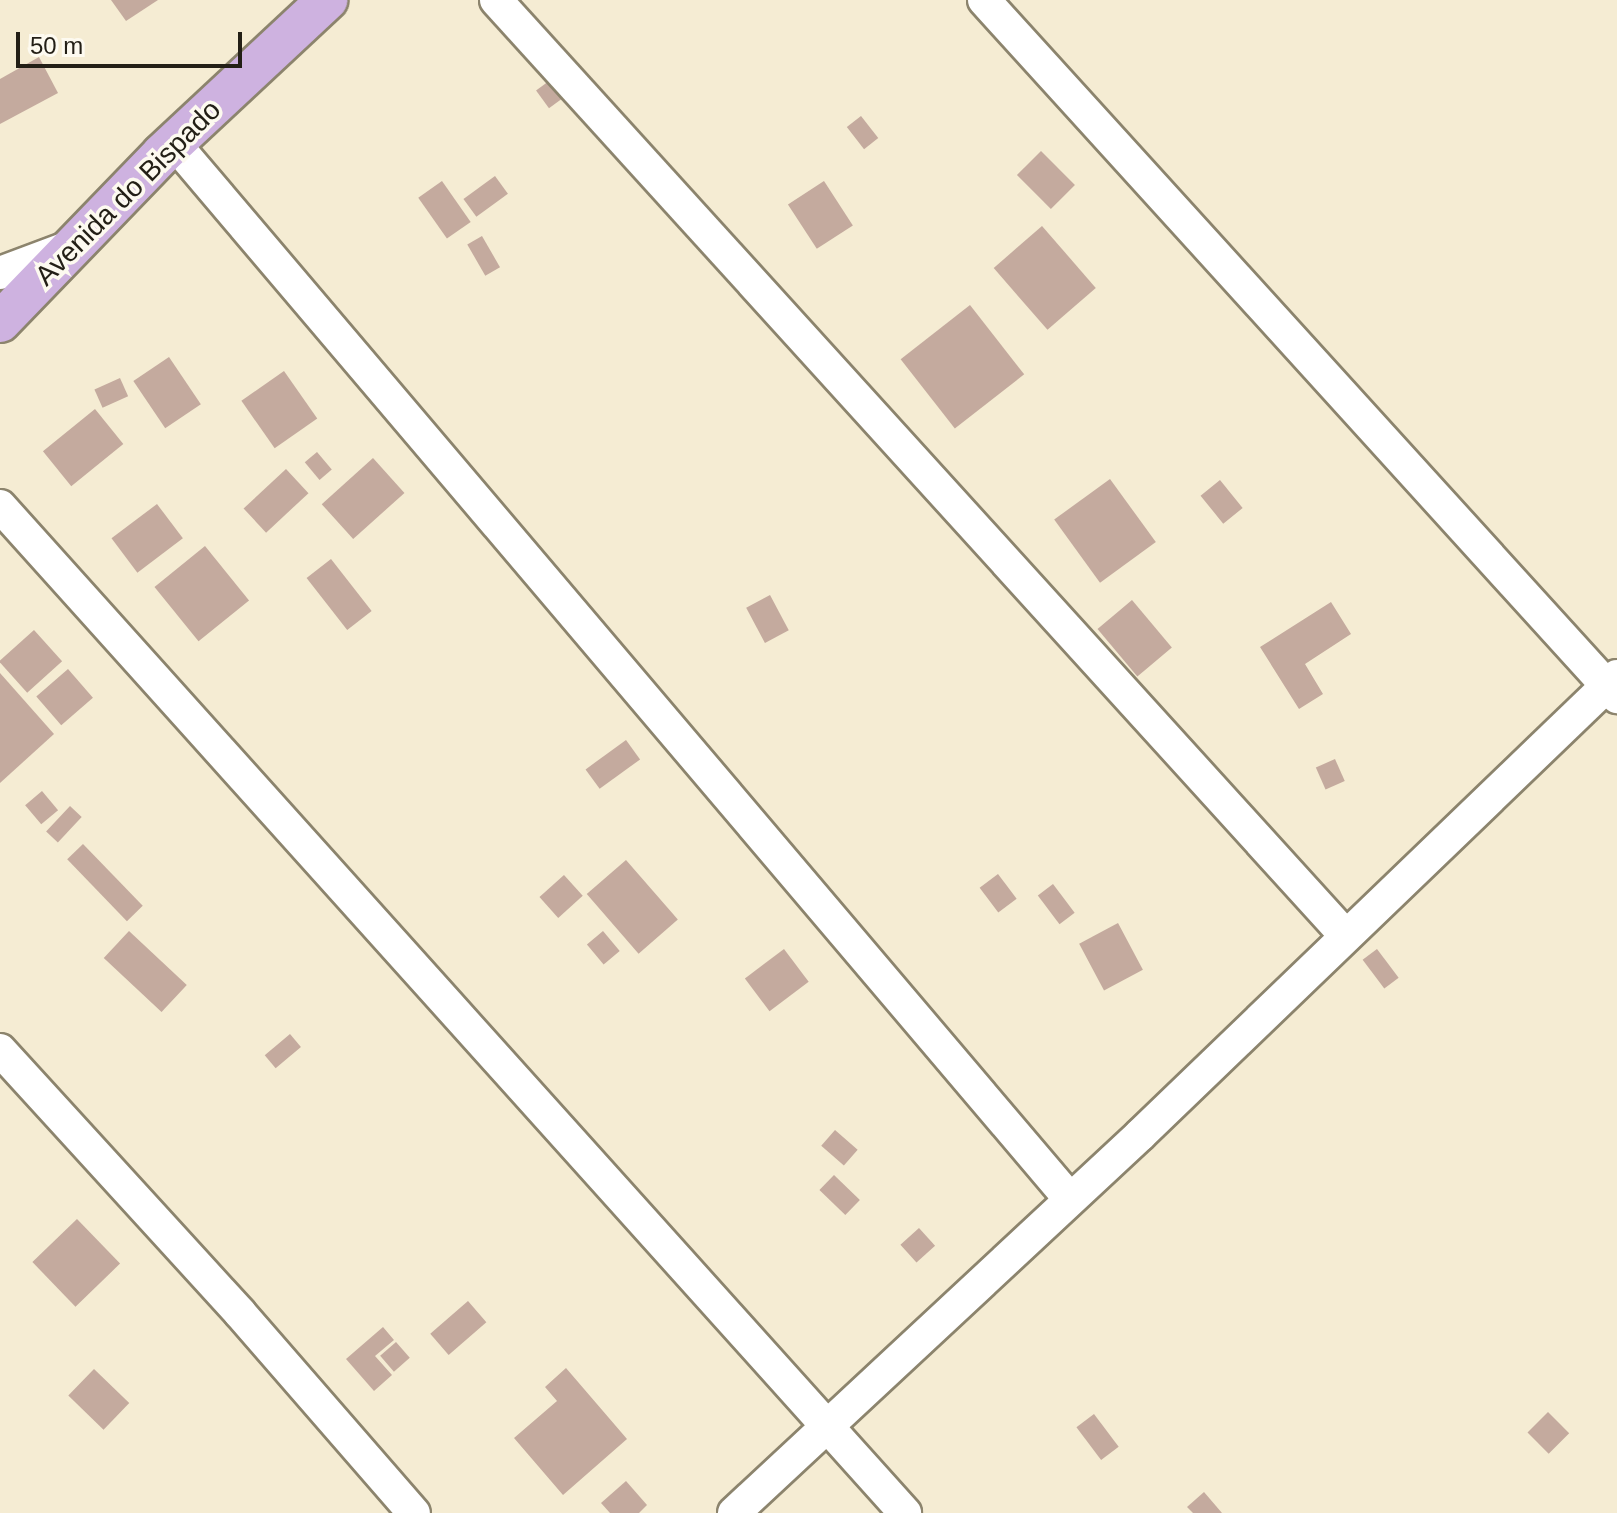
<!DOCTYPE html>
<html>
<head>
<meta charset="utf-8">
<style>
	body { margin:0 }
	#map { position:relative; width:1617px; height:1513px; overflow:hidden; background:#f5ecd3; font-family:Arial,sans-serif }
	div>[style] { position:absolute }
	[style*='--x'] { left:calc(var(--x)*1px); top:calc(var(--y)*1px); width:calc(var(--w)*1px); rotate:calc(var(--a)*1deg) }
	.building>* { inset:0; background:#c4aa9e; transform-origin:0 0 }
	.roads { filter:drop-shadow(2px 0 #8c846d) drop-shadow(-2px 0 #8c846d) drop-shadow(0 2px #8c846d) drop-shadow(0 -2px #8c846d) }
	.minor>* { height:32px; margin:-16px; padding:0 16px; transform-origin:16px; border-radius:16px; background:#fff }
	.major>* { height:40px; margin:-20px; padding:0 20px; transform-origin:20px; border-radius:20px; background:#ceb2e0 }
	span { translate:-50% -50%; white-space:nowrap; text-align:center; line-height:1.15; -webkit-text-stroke:7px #fdfaf0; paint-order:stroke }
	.street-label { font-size:28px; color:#231f16 }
	.scale { position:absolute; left:16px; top:32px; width:226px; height:36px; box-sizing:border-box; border:4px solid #231f16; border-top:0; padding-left:10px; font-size:24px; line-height:28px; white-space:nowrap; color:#231f16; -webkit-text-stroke:6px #fdfaf0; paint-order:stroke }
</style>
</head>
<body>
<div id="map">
	<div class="building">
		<div style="clip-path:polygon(111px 0,158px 0,126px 21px)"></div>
		<div style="clip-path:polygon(39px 57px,58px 93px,0 124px,0 79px)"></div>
		<div style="left:549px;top:81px;width:22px;height:16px;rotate:54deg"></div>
		<div style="left:861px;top:116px;width:28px;height:18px;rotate:52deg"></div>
		<div style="left:1041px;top:151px;width:48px;height:34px;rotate:45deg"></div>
		<div style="left:495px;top:176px;width:22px;height:39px;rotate:54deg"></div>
		<div style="left:442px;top:181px;width:50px;height:29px;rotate:55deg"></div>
		<div style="left:824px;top:181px;width:53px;height:43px;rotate:57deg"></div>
		<div style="left:1042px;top:226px;width:82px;height:64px;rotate:49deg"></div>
		<div style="left:482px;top:236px;width:36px;height:17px;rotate:60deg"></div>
		<div style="left:970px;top:305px;width:88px;height:88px;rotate:52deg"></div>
		<div style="left:169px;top:357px;width:57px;height:43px;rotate:56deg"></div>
		<div style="left:284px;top:371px;width:58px;height:52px;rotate:55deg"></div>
		<div style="left:120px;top:378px;width:20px;height:28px;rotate:66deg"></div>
		<div style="left:95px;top:409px;width:45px;height:67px;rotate:51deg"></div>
		<div style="left:317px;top:452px;width:23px;height:16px;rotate:50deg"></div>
		<div style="left:373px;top:458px;width:47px;height:69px;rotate:48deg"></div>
		<div style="left:286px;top:469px;width:33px;height:58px;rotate:47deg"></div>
		<div style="left:1110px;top:479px;width:78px;height:69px;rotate:54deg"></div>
		<div style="left:1220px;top:480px;width:36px;height:25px;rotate:51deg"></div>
		<div style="left:157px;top:504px;width:43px;height:57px;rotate:53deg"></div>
		<div style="left:205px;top:546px;width:70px;height:65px;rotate:51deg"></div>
		<div style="left:331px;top:559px;width:66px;height:31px;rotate:52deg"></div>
		<div style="left:770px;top:595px;width:40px;height:27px;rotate:62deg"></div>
		<div style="left:1132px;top:600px;width:62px;height:45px;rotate:50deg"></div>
		<div style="clip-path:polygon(1331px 602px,1351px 634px,1305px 664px,1323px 694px,1299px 709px,1260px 647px)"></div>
		<div style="left:34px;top:630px;width:42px;height:47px;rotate:48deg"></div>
		<div style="left:68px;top:669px;width:38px;height:42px;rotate:49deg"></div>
		<div style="clip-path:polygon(0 673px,54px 734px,0 783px)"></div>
		<div style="left:626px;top:740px;width:24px;height:50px;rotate:54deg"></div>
		<div style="left:1335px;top:759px;width:24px;height:21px;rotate:66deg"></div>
		<div style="left:42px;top:791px;width:25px;height:22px;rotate:50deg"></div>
		<div style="left:70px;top:806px;width:16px;height:35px;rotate:43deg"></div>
		<div style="left:83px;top:844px;width:86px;height:22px;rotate:46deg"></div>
		<div style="left:626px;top:860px;width:79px;height:52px;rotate:49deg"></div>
		<div style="left:998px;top:874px;width:31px;height:23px;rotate:53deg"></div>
		<div style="left:564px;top:875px;width:28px;height:33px;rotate:48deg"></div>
		<div style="left:1053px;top:884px;width:36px;height:19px;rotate:53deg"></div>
		<div style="left:1118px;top:923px;width:53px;height:44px;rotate:62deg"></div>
		<div style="left:129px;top:931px;width:79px;height:37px;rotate:43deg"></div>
		<div style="left:603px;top:931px;width:26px;height:21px;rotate:50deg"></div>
		<div style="left:784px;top:949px;width:41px;height:49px;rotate:53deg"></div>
		<div style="left:1377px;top:949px;width:36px;height:18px;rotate:53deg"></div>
		<div style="left:290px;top:1034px;width:17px;height:33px;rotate:50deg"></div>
		<div style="left:835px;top:1130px;width:30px;height:21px;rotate:41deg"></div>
		<div style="left:834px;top:1175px;width:36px;height:21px;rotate:44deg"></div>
		<div style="left:77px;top:1219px;width:62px;height:62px;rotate:46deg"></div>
		<div style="left:919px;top:1228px;width:24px;height:25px;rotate:48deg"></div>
		<div style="left:468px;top:1301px;width:28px;height:50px;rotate:49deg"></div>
		<div style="clip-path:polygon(383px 1327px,394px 1340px,375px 1356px,392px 1375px,374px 1391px,346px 1359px)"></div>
		<div style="left:396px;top:1342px;width:21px;height:21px;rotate:49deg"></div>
		<div style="clip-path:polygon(566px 1368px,627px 1439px,563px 1495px,514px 1438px,557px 1401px,545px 1387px)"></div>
		<div style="left:94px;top:1369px;width:49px;height:37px;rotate:44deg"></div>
		<div style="left:1548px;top:1412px;width:30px;height:29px;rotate:45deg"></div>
		<div style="left:1094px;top:1414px;width:41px;height:22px;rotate:53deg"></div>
		<div style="clip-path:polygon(626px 1481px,647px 1505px,639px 1513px,610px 1513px,601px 1503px)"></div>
		<div style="clip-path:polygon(1204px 1492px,1222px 1513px,1193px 1513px,1187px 1507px)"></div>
	</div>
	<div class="roads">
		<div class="minor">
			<div style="--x:496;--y:0;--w:1264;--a:47.76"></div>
			<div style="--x:984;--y:0;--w:942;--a:47.75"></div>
			<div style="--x:174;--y:143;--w:1385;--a:49.69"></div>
			<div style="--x:0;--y:273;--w:77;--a:-20.6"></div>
			<div style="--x:0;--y:506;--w:1354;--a:48.05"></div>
			<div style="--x:0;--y:1050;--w:356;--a:47.6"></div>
			<div style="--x:240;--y:1313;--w:265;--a:49"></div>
			<div style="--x:734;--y:1513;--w:555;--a:-42.95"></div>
			<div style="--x:1140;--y:1135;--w:662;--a:-43.9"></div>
		</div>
		<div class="major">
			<div style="--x:0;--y:322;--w:233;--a:-46"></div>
			<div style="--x:162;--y:154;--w:226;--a:-43"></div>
		</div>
	</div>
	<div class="street-label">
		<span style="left:128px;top:193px;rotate:-45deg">Avenida do Bispado</span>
	</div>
	<div class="scale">50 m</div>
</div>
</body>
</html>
